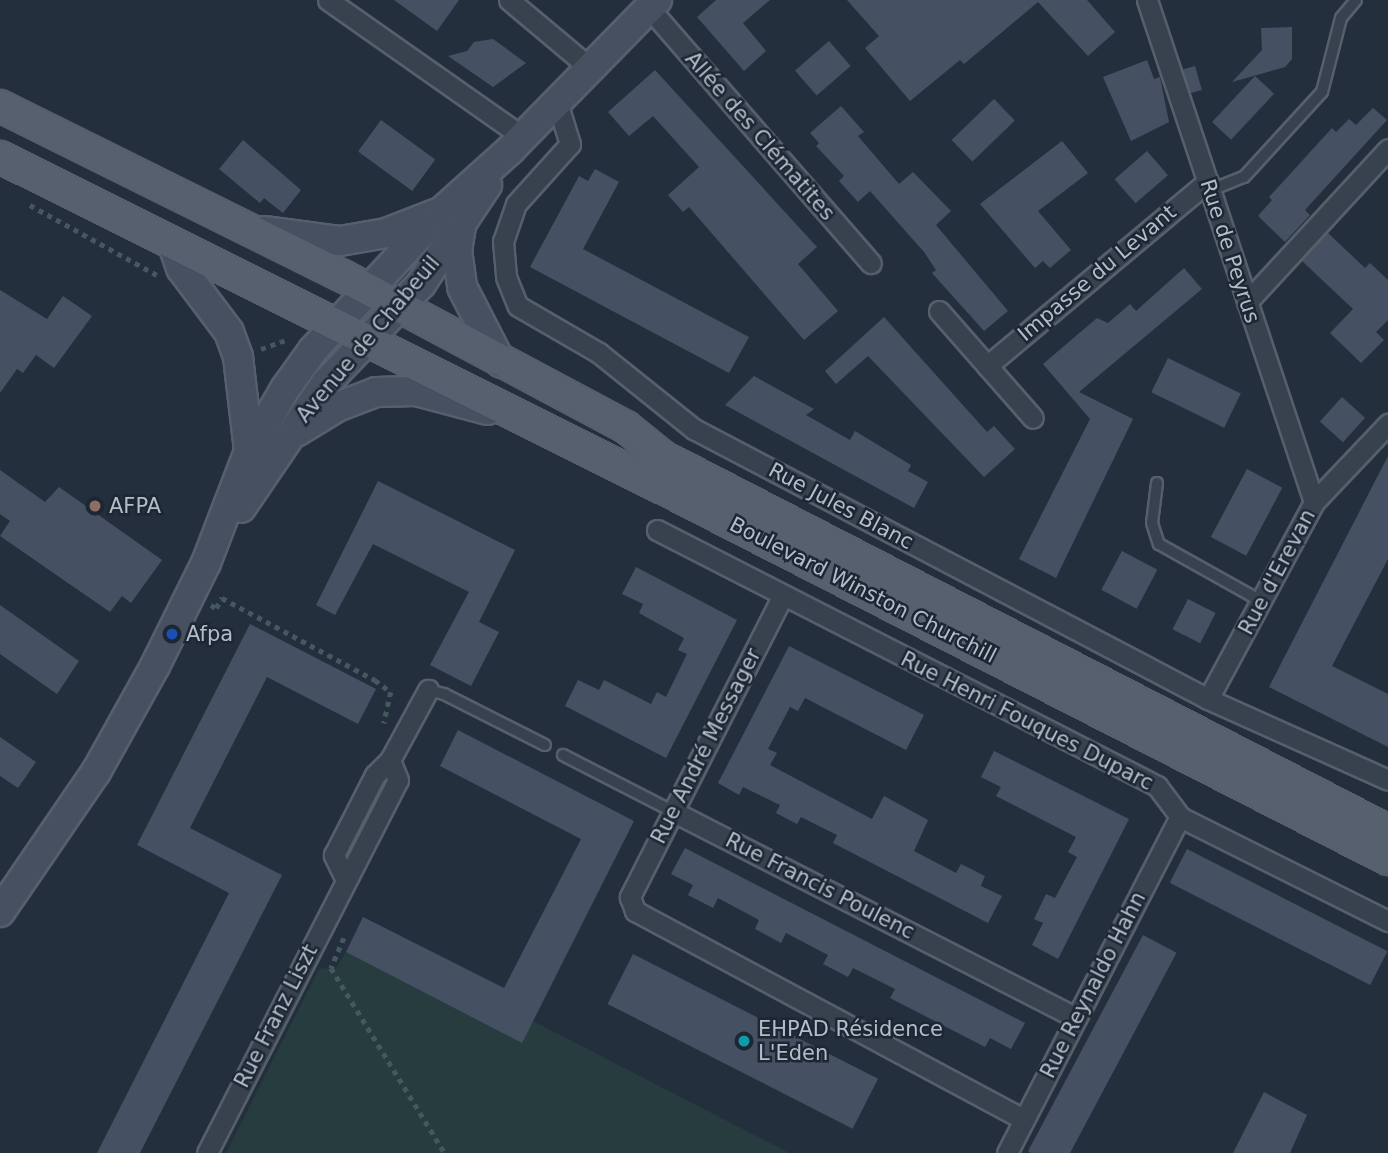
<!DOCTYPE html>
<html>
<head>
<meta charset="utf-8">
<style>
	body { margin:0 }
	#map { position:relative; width:1388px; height:1153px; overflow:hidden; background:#242f3e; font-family:"DejaVu Sans",sans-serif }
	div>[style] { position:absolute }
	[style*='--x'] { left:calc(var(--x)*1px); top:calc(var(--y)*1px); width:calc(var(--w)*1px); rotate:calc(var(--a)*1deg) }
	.green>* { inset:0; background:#263c3f }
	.building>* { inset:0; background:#455162; transform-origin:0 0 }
	.path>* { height:4.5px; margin-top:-2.25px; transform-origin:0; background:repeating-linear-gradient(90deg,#44595c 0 5px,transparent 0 10px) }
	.roads { filter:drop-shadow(2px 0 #565f6c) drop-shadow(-2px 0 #565f6c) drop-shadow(0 2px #565f6c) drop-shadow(0 -2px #565f6c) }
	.service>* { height:10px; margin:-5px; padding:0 5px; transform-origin:5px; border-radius:5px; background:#38414e }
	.minor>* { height:19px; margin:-9.5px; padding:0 9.5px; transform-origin:9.5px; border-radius:9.5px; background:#38414e }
	.secondary>* { height:28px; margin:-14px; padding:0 14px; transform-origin:14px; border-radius:14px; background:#465061 }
	.primary>* { height:30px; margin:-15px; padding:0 15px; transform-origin:15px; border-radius:15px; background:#56606e }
	.dots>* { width:19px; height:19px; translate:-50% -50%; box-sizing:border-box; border:4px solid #1d2633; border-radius:50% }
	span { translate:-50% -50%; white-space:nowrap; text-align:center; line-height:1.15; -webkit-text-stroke:5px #1d2633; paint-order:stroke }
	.street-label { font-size:21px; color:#b4bcc9 }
	.poi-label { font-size:21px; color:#b4bcc9 }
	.left { translate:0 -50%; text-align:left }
</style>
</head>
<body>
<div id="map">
	<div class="green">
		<div style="clip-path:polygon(346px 952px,521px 1042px,533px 1021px,789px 1153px,226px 1153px,319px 969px,337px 967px)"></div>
	</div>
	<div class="building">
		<div style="clip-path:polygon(394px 0,459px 0,437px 31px)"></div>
		<div style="clip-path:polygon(716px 0,770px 0,743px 23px,766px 51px,744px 71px,697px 17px)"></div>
		<div style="clip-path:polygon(847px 0,1087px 0,1115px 32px,1088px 56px,1038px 2px,964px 64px,960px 60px,910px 101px,865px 48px,879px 36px)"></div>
		<div style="clip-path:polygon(1292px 27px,1292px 59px,1285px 67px,1232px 82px,1262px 50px,1261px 28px)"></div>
		<div style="clip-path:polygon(493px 39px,526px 63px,493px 87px,448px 56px,467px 51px,474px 42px)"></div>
		<div style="left:829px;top:41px;width:33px;height:45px;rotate:49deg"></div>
		<div style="clip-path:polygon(1147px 60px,1154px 79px,1160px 77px,1169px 122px,1131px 141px,1103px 77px)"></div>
		<div style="left:1195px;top:66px;width:25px;height:13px;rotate:74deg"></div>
		<div style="clip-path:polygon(655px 70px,817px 247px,798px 264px,838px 311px,804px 340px,689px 207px,683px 212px,668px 195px,699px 167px,653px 116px,629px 136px,608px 112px)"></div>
		<div style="left:1255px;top:76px;width:26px;height:63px;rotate:43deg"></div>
		<div style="left:994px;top:99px;width:30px;height:59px;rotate:46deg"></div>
		<div style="clip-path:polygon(841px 106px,864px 132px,858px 136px,899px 184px,913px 172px,951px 211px,936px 225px,1008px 311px,984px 331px,932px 273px,936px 270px,924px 252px,870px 191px,858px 202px,839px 181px,844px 176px,816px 146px,819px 143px,810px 133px)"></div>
		<div style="clip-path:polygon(1373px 108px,1387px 120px,1305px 210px,1310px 215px,1285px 242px,1258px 216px,1272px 200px,1269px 197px,1332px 128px,1336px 132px,1349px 119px,1356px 125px)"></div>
		<div style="left:381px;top:120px;width:67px;height:39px;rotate:36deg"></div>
		<div style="clip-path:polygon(243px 140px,301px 190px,283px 213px,264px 198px,260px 203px,219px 169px)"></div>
		<div style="clip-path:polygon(1062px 141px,1088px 173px,1038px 211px,1071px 250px,1050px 268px,1043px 261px,1035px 268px,980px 204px)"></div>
		<div style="left:1147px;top:151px;width:32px;height:43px;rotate:49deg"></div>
		<div style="clip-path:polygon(595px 169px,619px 182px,583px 249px,749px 337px,729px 373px,530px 267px,579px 176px,588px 181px)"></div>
		<div style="clip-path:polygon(1328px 233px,1365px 268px,1370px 263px,1388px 280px,1388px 320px,1376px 332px,1384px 340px,1361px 363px,1330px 333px,1353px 309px,1302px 261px)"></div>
		<div style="clip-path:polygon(1184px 268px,1202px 289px,1079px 392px,1133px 419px,1056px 578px,1019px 559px,1090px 419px,1043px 364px,1097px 318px,1108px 323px,1130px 304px,1136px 311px)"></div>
		<div style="clip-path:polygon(0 290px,47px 319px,63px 296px,92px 316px,54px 368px,36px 355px,23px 373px,17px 369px,0 393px)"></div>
		<div style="clip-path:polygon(884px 317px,987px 432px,994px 426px,1015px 449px,984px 477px,868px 356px,836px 384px,825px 371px)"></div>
		<div style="left:1168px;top:358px;width:81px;height:38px;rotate:26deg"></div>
		<div style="clip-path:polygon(754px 376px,814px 409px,806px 415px,850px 440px,855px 431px,911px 465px,908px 471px,928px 482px,914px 508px,725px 405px)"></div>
		<div style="left:1342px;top:397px;width:31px;height:33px;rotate:42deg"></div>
		<div style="clip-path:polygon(1388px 456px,1388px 559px,1332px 666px,1388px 694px,1388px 747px,1269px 687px)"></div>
		<div style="left:1247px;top:469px;width:40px;height:77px;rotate:28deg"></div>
		<div style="clip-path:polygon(0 470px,45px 502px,59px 487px,162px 560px,131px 603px,122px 596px,110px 612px,0 536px,10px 521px,0 514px)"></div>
		<div style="clip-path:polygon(378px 481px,515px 550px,479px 622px,499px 632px,471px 686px,430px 665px,469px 592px,373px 544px,335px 615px,316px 605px)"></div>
		<div style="left:1122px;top:551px;width:40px;height:44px;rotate:28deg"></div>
		<div style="clip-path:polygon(636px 567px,737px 620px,666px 758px,565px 706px,578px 680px,599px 690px,604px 680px,651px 704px,657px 692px,666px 697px,687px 654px,678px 650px,684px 638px,639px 613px,643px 604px,622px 594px)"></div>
		<div style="left:1188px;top:599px;width:31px;height:34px;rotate:27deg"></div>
		<div style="clip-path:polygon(0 605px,79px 661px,57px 694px,0 654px)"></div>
		<div style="clip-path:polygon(250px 624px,376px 689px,358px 724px,267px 677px,190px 828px,282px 875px,140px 1153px,97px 1153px,229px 893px,137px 845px)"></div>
		<div style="clip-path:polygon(789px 646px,924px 715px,906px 750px,805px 698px,798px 711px,790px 707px,768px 749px,777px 753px,770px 765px,872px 819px,884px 796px,928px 820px,914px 851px,956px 873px,961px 864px,985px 876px,981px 886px,1002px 896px,988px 923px,833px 843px,837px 835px,801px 817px,797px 824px,776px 813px,780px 805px,743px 787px,739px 795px,718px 783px)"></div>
		<div style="clip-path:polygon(458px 730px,634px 821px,522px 1043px,346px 952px,363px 917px,504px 988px,581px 839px,440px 766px)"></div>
		<div style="clip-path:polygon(0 737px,36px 762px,18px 788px,0 776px)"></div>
		<div style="clip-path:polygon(994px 751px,1129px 819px,1058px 959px,1032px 945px,1043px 923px,1034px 919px,1046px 894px,1055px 898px,1077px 857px,1068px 852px,1076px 837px,996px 796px,1001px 787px,981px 777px)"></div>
		<div style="clip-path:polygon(685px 848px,1025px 1023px,1011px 1049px,990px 1038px,985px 1047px,890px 998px,895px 989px,853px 968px,848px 977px,823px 964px,828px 955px,786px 933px,781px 943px,755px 929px,759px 920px,718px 898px,713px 908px,688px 895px,693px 885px,671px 874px)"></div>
		<div style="left:1187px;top:849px;width:225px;height:38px;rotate:27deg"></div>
		<div style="left:1143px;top:935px;width:38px;height:245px;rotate:28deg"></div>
		<div style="left:633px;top:954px;width:275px;height:56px;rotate:27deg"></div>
		<div style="clip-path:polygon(1264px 1092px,1307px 1115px,1290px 1153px,1233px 1153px)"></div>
	</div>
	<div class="path">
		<div style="--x:30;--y:205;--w:145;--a:28.9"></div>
		<div style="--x:261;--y:349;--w:30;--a:-20"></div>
		<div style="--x:211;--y:605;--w:6;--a:31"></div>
		<div style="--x:216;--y:608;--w:12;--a:-59"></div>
		<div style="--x:222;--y:598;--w:174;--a:28.2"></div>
		<div style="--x:375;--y:680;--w:20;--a:37"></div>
		<div style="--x:391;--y:692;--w:32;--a:103"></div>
		<div style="--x:344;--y:938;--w:33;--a:113"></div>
		<div style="--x:331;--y:968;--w:217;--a:58.4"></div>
	</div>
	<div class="roads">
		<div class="service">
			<div style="--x:1211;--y:190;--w:35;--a:-22"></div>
			<div style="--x:1244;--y:177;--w:115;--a:-47.5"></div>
			<div style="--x:1322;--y:92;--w:76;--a:-75.6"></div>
			<div style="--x:1341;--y:18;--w:23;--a:-50"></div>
			<div style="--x:1157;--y:483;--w:40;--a:97.1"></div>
			<div style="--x:1152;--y:523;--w:22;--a:72"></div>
			<div style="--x:1159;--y:544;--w:117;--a:29.2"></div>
			<div style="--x:428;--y:690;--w:16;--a:14"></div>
			<div style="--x:444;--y:694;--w:113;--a:26.8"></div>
			<div style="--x:563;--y:755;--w:123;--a:27.2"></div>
		</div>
		<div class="minor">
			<div style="--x:328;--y:0;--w:238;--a:35.1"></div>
			<div style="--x:509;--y:0;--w:106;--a:40"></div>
			<div style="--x:1147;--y:0;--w:529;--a:71.6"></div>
			<div style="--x:649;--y:8;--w:338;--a:49"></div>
			<div style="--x:557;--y:102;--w:44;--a:72.8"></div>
			<div style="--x:570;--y:144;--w:81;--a:132"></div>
			<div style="--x:516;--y:204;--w:39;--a:109"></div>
			<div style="--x:503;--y:241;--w:36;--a:85"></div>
			<div style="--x:506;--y:277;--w:31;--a:68"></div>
			<div style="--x:518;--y:306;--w:94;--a:30.1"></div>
			<div style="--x:599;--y:353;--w:122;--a:38.7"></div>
			<div style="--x:694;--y:429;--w:581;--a:27.71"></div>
			<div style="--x:1208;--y:699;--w:197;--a:24.2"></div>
			<div style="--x:1247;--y:302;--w:208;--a:-47.3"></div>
			<div style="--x:939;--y:311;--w:142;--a:48.7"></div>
			<div style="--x:987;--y:366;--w:288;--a:-39.9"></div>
			<div style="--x:657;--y:530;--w:562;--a:27.11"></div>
			<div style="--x:1157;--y:786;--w:39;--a:53"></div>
			<div style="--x:1180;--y:817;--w:233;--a:26.6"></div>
			<div style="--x:783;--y:595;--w:339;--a:116.9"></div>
			<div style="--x:630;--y:897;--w:15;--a:70"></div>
			<div style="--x:635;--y:911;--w:440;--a:28.2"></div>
			<div style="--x:1208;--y:699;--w:224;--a:-61.7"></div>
			<div style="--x:1314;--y:502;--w:108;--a:-46.5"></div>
			<div style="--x:672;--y:811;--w:454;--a:27.1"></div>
			<div style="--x:346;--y:880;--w:28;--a:-116"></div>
			<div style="--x:334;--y:855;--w:90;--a:-62.9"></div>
			<div style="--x:375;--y:775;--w:21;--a:-45"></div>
			<div style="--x:390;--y:760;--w:80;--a:-61.5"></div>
			<div style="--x:207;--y:1153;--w:419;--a:-62.9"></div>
			<div style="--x:398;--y:780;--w:22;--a:-112"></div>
			<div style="--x:1007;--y:1153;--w:378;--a:-62.8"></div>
		</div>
		<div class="secondary">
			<div style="--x:461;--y:226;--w:24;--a:99"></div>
			<div style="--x:457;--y:250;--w:37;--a:82"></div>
			<div style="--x:462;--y:287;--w:85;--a:62.8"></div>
			<div style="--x:264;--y:231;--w:77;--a:7.5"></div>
			<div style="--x:340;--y:241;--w:47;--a:-9.9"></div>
			<div style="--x:386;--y:233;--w:53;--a:-21.2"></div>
			<div style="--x:172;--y:242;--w:28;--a:71"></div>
			<div style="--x:181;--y:268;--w:80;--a:53.1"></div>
			<div style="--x:229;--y:332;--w:27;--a:70"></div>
			<div style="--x:238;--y:357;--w:95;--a:83.3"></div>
			<div style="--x:296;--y:432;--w:48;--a:-31.4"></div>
			<div style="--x:337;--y:407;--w:42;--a:-21"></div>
			<div style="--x:376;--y:392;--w:40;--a:-1.4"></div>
			<div style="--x:416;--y:391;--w:74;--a:14.8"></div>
			<div style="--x:241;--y:508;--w:151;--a:-55.8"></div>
			<div style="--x:326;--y:383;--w:137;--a:-46.2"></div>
			<div style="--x:421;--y:284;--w:119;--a:-56.3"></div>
			<div style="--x:0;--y:912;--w:170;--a:-55.6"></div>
			<div style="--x:96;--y:772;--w:121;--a:-60.9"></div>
			<div style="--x:155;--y:666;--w:115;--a:-63.7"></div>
			<div style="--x:206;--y:563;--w:120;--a:-69"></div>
			<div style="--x:249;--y:451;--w:72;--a:-59.9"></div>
			<div style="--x:285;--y:389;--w:48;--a:-54.3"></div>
			<div style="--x:313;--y:350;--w:188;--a:-47.2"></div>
			<div style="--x:441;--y:212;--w:93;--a:-41.9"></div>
			<div style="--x:510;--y:150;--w:210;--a:-45.6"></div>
		</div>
		<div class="primary">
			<div style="--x:0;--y:106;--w:383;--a:26.4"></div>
			<div style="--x:343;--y:276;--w:321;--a:28.1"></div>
			<div style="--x:626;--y:427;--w:48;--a:39"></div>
			<div style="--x:663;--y:457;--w:816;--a:27.29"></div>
			<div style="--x:0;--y:157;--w:759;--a:26.53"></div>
			<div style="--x:679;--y:496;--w:797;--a:27.11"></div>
		</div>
	</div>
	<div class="dots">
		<div style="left:95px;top:506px;background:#8d6e63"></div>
		<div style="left:172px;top:634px;background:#1a4fb4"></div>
		<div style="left:744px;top:1041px;background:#0f9aa8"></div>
	</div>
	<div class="street-label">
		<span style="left:760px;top:136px;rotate:49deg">Allée des Clématites</span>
		<span style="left:1230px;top:251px;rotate:72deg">Rue de Peyrus</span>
		<span style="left:1097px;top:273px;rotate:-40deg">Impasse du Levant</span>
		<span style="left:368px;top:339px;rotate:-50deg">Avenue de Chabeuil</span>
		<span style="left:841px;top:506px;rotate:28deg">Rue Jules Blanc</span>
		<span style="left:1277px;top:572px;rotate:-62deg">Rue d'Erevan</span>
		<span style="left:863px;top:590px;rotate:27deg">Boulevard Winston Churchill</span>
		<span style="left:1027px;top:721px;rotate:27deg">Rue Henri Fouques Duparc</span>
		<span style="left:706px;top:746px;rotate:-63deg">Rue André Messager</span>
		<span style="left:820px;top:886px;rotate:27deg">Rue Francis Poulenc</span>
		<span style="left:1093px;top:985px;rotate:-63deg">Rue Reynaldo Hahn</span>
		<span style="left:276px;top:1016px;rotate:-63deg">Rue Franz Liszt</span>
	</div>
	<div class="poi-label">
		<span class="left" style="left:109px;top:506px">AFPA</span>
		<span class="left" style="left:186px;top:634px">Afpa</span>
		<span class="left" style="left:758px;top:1041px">EHPAD Résidence<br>L'Eden</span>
	</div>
</div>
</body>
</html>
